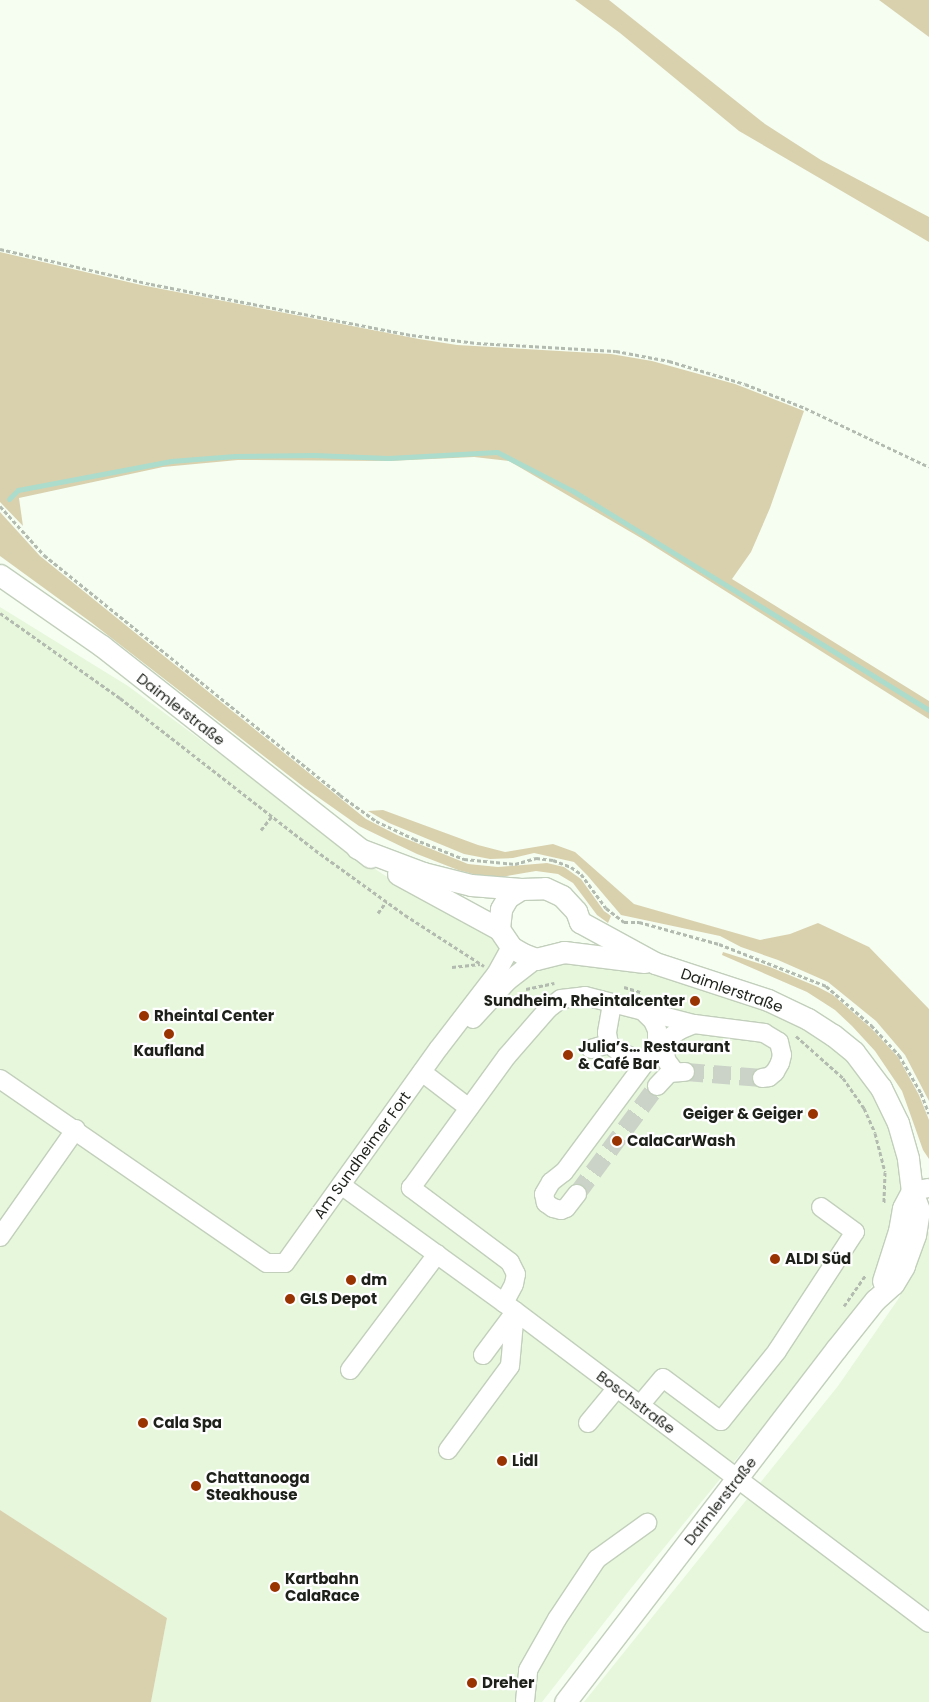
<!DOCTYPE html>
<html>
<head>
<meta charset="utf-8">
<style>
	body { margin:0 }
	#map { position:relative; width:929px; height:1702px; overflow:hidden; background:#f6fef2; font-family:Poppins,sans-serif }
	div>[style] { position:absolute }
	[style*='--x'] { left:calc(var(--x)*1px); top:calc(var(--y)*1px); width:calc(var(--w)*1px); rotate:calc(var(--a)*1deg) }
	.built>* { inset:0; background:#e6f7dc }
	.green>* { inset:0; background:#d9d1ae }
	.stream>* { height:5px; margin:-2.5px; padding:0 2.5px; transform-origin:2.5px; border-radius:2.5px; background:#acdccb }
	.minor-tunnel>* { height:18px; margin-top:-9px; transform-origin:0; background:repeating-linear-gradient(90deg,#cbd2c7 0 18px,transparent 0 27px) }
	.path>* { height:3px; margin-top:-1.5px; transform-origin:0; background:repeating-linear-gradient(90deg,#b3bab0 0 4px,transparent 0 6.5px) }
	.roads { filter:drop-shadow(1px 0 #c2cfbb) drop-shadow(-1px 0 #c2cfbb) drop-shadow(0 1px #c2cfbb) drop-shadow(0 -1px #c2cfbb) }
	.minor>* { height:18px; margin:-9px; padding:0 9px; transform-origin:9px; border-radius:9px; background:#fff }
	.major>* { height:21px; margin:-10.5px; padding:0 10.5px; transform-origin:10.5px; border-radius:10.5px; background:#fff }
	.dots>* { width:14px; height:14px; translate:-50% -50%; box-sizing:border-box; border:2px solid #fff; border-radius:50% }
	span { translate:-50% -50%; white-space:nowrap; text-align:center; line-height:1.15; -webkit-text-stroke:4.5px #fff; paint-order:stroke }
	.street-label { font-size:15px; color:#1d211a }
	.poi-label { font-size:15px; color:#1d211a; font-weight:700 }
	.right { translate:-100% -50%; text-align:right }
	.left { translate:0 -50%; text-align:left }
</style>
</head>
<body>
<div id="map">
	<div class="built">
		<div style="clip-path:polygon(0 607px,128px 686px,378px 871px,406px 889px,527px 946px,571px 959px,719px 986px,854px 1052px,908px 1159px,895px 1249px,854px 1315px,632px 1587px,542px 1702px,151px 1702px,167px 1618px,0 1510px)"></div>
		<div style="clip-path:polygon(929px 1230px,929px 1702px,584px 1702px,838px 1386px,899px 1298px)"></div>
	</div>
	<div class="green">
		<div style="clip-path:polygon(575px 0,609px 0,765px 124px,821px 160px,929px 217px,929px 242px,739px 131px,620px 33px)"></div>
		<div style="clip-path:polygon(879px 0,929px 0,929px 37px)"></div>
		<div style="clip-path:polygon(0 252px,141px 285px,419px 339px,457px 345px,611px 354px,652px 361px,735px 384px,804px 411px,770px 508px,751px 552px,732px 579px,929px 701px,929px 719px,641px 538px,509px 461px,474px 457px,389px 461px,238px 460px,163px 467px,19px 498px,23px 526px,0 502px)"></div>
		<div style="clip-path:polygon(0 512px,40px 556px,366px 819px,397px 835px,468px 864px,498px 867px,547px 863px,564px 867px,581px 879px,604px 911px,611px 916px,608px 923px,597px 915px,573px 883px,558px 874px,536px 871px,501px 877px,477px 875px,458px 870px,417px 854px,359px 826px,305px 788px,92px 623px,0 556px)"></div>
		<div style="clip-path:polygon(383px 810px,478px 845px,505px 852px,553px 844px,575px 852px,634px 904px,760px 940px,790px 934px,818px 923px,869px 947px,929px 1009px,929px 1101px,905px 1055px,876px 1021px,828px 982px,778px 960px,741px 947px,720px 936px,621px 915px,587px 875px,574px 862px,534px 853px,513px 858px,490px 859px,464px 854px,389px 823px,368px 811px)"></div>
		<div style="clip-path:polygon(723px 952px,770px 967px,818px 987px,833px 995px,871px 1028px,898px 1057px,919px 1095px,929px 1120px,929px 1159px,923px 1150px,902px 1091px,875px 1051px,852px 1026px,835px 1010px,807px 992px,722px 955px)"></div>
		<div style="clip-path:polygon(0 1510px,167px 1618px,151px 1702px,0 1702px)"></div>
	</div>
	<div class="stream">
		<div style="--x:9;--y:499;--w:13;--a:-45"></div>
		<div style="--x:18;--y:490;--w:156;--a:-10.7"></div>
		<div style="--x:171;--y:461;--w:64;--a:-4.5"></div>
		<div style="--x:235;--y:456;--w:79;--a:-0.7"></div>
		<div style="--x:314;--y:455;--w:74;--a:2.3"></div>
		<div style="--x:388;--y:458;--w:109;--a:-3.2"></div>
		<div style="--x:497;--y:452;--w:85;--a:27.2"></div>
		<div style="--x:573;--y:491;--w:418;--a:31.6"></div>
	</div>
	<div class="minor-tunnel">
		<div style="--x:686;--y:1072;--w:76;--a:4.5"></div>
		<div style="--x:577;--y:1194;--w:134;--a:-53.5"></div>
	</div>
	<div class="path">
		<div style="--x:0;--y:249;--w:155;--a:13.1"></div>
		<div style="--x:151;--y:284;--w:266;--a:11.1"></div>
		<div style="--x:412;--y:335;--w:65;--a:7"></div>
		<div style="--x:477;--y:343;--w:139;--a:3.3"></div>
		<div style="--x:616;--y:351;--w:54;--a:10.7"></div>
		<div style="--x:669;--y:361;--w:79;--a:16.8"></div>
		<div style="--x:745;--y:384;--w:65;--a:21.8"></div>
		<div style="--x:805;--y:408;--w:137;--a:25.4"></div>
		<div style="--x:0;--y:506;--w:66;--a:48.1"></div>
		<div style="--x:44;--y:555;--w:381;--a:39"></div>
		<div style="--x:340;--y:795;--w:44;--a:35.8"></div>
		<div style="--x:376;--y:821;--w:42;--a:25.3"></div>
		<div style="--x:414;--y:839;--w:54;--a:21.8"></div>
		<div style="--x:464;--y:859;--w:51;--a:5.6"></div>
		<div style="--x:515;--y:864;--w:22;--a:-16"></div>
		<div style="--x:536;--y:858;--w:17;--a:7"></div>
		<div style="--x:553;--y:860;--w:19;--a:21"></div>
		<div style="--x:571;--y:867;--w:12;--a:35"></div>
		<div style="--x:581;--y:874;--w:42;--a:53.7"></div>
		<div style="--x:606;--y:908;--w:23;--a:38"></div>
		<div style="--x:624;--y:922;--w:15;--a:0"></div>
		<div style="--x:639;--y:922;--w:83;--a:15.4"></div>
		<div style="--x:719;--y:944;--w:115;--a:21.4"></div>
		<div style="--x:826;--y:986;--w:60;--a:40.9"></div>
		<div style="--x:871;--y:1025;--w:41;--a:47"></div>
		<div style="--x:899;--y:1055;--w:44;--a:59.9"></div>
		<div style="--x:921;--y:1093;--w:22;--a:69"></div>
		<div style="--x:0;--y:613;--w:147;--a:35.3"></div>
		<div style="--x:120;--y:698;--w:247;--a:37.9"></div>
		<div style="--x:315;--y:850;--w:111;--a:35.8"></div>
		<div style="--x:405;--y:915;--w:94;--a:32.8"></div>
		<div style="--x:261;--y:830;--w:18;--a:-52"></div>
		<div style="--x:378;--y:913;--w:14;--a:-54"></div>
		<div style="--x:452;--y:967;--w:28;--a:-6"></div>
		<div style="--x:624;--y:987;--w:17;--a:17"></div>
		<div style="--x:526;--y:989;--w:29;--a:-12"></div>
		<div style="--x:796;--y:1036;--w:63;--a:41.8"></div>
		<div style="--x:843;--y:1078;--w:37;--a:55"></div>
		<div style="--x:864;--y:1108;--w:27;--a:66"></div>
		<div style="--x:875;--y:1133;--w:40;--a:75.6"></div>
		<div style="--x:885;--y:1172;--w:32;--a:92"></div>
		<div style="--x:844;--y:1306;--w:37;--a:-55"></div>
	</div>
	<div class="roads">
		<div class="minor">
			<div style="--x:612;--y:1004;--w:29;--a:100"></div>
			<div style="--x:607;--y:1033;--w:11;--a:80"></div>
			<div style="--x:609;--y:1044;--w:11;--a:38"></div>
			<div style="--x:618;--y:1051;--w:17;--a:24"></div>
			<div style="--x:634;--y:1058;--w:13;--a:9"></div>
			<div style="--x:473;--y:1019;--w:52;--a:-47.4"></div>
			<div style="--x:508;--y:981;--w:36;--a:-38"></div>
			<div style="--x:591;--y:1049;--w:19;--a:-16"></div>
			<div style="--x:422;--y:1072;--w:59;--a:37.5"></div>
			<div style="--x:675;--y:1072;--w:15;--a:-127"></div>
			<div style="--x:666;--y:1060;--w:11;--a:-95"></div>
			<div style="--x:665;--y:1049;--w:13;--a:-67"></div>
			<div style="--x:670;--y:1037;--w:12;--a:-35"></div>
			<div style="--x:680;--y:1030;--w:15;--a:-23"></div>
			<div style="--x:0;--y:1079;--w:324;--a:34.6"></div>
			<div style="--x:267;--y:1263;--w:18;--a:0"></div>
			<div style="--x:285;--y:1263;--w:264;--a:-54.4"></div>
			<div style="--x:439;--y:1048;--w:93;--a:-52.4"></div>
			<div style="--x:496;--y:974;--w:31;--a:-61"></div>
			<div style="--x:657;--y:1086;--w:18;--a:-47"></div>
			<div style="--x:669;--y:1073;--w:16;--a:-4"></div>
			<div style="--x:341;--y:1185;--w:215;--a:35.9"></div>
			<div style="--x:515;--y:1311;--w:518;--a:37"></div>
			<div style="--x:912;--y:1191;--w:17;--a:-10"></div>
			<div style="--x:577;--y:1194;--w:18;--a:128"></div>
			<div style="--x:566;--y:1208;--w:5;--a:158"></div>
			<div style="--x:561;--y:1210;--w:8;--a:-166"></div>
			<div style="--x:553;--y:1208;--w:9;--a:-144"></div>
			<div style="--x:546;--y:1203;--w:9;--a:-103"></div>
			<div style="--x:544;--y:1194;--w:14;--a:-60"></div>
			<div style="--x:551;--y:1182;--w:16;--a:-38"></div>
			<div style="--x:564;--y:1172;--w:149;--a:-53.4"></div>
			<div style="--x:653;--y:1052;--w:11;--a:-68"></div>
			<div style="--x:657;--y:1042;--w:12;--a:-90"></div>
			<div style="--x:657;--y:1030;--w:10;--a:-114"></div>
			<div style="--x:653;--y:1021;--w:13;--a:-135"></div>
			<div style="--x:0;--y:1237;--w:132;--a:-54.9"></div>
			<div style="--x:504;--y:1303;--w:21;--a:-62"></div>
			<div style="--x:514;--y:1284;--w:10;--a:-79"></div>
			<div style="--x:516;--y:1274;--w:13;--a:-117"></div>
			<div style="--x:510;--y:1262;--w:124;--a:-143.2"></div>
			<div style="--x:411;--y:1188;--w:163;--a:-54"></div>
			<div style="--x:507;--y:1056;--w:62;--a:-48.9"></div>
			<div style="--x:548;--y:1009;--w:16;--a:-38"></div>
			<div style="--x:561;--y:999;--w:24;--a:-7"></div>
			<div style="--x:585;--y:996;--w:113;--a:14.4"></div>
			<div style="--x:694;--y:1024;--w:71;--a:7.3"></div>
			<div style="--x:764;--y:1033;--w:17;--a:31"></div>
			<div style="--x:779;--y:1042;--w:13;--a:77"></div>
			<div style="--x:782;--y:1055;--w:8;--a:104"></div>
			<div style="--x:780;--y:1063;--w:10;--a:119"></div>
			<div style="--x:775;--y:1072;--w:8;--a:140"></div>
			<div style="--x:769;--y:1077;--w:7;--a:172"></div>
			<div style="--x:483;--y:1355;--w:54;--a:-53.3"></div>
			<div style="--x:350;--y:1370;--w:145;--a:-53.1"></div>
			<div style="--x:640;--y:1405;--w:35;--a:-50"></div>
			<div style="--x:663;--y:1378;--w:72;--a:36.6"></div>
			<div style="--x:721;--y:1421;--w:90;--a:-51.3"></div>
			<div style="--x:777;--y:1351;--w:142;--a:-56.8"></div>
			<div style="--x:855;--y:1232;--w:42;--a:-143.7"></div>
			<div style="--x:588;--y:1423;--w:45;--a:-50.4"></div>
			<div style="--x:448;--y:1450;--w:104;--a:-53.6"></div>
			<div style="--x:510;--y:1366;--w:55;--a:-84.8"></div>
			<div style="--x:525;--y:1701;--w:31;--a:-84"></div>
			<div style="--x:528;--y:1670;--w:59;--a:-60.4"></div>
			<div style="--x:557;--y:1619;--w:72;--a:-56.3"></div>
			<div style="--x:597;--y:1559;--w:62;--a:-35.8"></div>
		</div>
		<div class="major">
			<div style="--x:0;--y:575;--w:124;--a:34.8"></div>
			<div style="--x:102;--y:646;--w:341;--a:38.2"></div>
			<div style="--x:357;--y:848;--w:71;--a:20.7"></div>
			<div style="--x:423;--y:873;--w:49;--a:14"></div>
			<div style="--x:471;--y:885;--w:50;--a:4.6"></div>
			<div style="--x:521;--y:889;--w:24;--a:-2"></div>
			<div style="--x:545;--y:888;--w:19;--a:25"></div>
			<div style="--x:562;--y:896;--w:21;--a:47"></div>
			<div style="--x:576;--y:911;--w:12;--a:70"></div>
			<div style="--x:580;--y:922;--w:85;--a:28.7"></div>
			<div style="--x:655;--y:963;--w:119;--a:18.1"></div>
			<div style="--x:768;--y:1000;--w:44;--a:25.4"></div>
			<div style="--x:808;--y:1019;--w:30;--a:33"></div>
			<div style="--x:833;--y:1035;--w:27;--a:39"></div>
			<div style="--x:854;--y:1052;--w:45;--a:53.1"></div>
			<div style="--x:881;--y:1088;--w:39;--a:64"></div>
			<div style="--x:898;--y:1123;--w:37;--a:74"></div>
			<div style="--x:908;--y:1159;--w:32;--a:83"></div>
			<div style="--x:912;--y:1191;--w:20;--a:70"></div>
			<div style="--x:919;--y:1210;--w:25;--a:99"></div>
			<div style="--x:915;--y:1235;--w:33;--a:110"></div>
			<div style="--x:904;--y:1266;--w:21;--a:121"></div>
			<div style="--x:893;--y:1284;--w:24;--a:138"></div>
			<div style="--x:875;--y:1300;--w:63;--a:128.5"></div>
			<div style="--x:836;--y:1349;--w:445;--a:127.5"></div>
			<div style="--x:398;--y:874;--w:115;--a:28.6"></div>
			<div style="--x:499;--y:929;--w:22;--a:56"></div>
			<div style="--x:511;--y:947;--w:14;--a:30"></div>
			<div style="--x:523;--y:954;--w:14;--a:21"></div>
			<div style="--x:536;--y:959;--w:29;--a:-14"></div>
			<div style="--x:564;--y:952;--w:81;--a:7.1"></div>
			<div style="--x:499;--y:929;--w:20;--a:-84"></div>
			<div style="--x:501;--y:909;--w:14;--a:-60"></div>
			<div style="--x:508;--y:897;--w:15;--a:-32"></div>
			<div style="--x:883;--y:1281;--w:52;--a:-72.3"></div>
			<div style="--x:899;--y:1231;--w:23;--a:-80"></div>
			<div style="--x:903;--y:1208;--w:19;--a:-62"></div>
		</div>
	</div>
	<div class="dots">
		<div style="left:695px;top:1001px;background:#993402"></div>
		<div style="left:144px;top:1016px;background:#993402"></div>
		<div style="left:169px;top:1034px;background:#993402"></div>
		<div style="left:568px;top:1055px;background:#993402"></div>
		<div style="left:813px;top:1114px;background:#993402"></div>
		<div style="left:617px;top:1141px;background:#993402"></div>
		<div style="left:775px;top:1259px;background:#993402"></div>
		<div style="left:351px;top:1280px;background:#993402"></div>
		<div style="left:290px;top:1299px;background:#993402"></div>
		<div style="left:143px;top:1423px;background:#993402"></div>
		<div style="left:502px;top:1461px;background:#993402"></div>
		<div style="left:196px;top:1486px;background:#993402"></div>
		<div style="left:275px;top:1587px;background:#993402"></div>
		<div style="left:472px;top:1683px;background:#993402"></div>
	</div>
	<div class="street-label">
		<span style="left:181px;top:709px;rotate:38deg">Daimlerstraße</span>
		<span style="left:732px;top:990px;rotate:19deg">Daimlerstraße</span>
		<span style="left:362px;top:1155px;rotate:-54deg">Am Sundheimer Fort</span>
		<span style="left:636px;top:1402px;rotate:37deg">Boschstraße</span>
		<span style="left:720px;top:1501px;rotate:-52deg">Daimlerstraße</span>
	</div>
	<div class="poi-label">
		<span class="right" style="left:685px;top:1001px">Sundheim, Rheintalcenter</span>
		<span class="left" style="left:154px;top:1016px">Rheintal Center</span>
		<span class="left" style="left:578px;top:1055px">Julia’s… Restaurant<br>&amp; Café Bar</span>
		<span style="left:169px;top:1051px">Kaufland</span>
		<span class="right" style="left:803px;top:1114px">Geiger &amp; Geiger</span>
		<span class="left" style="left:627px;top:1141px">CalaCarWash</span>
		<span class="left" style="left:785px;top:1259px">ALDI Süd</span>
		<span class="left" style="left:361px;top:1280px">dm</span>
		<span class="left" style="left:300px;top:1299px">GLS Depot</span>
		<span class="left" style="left:153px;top:1423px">Cala Spa</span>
		<span class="left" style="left:512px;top:1461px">Lidl</span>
		<span class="left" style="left:206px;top:1486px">Chattanooga<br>Steakhouse</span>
		<span class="left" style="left:285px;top:1587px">Kartbahn<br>CalaRace</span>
		<span class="left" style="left:482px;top:1683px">Dreher</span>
	</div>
</div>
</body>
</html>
